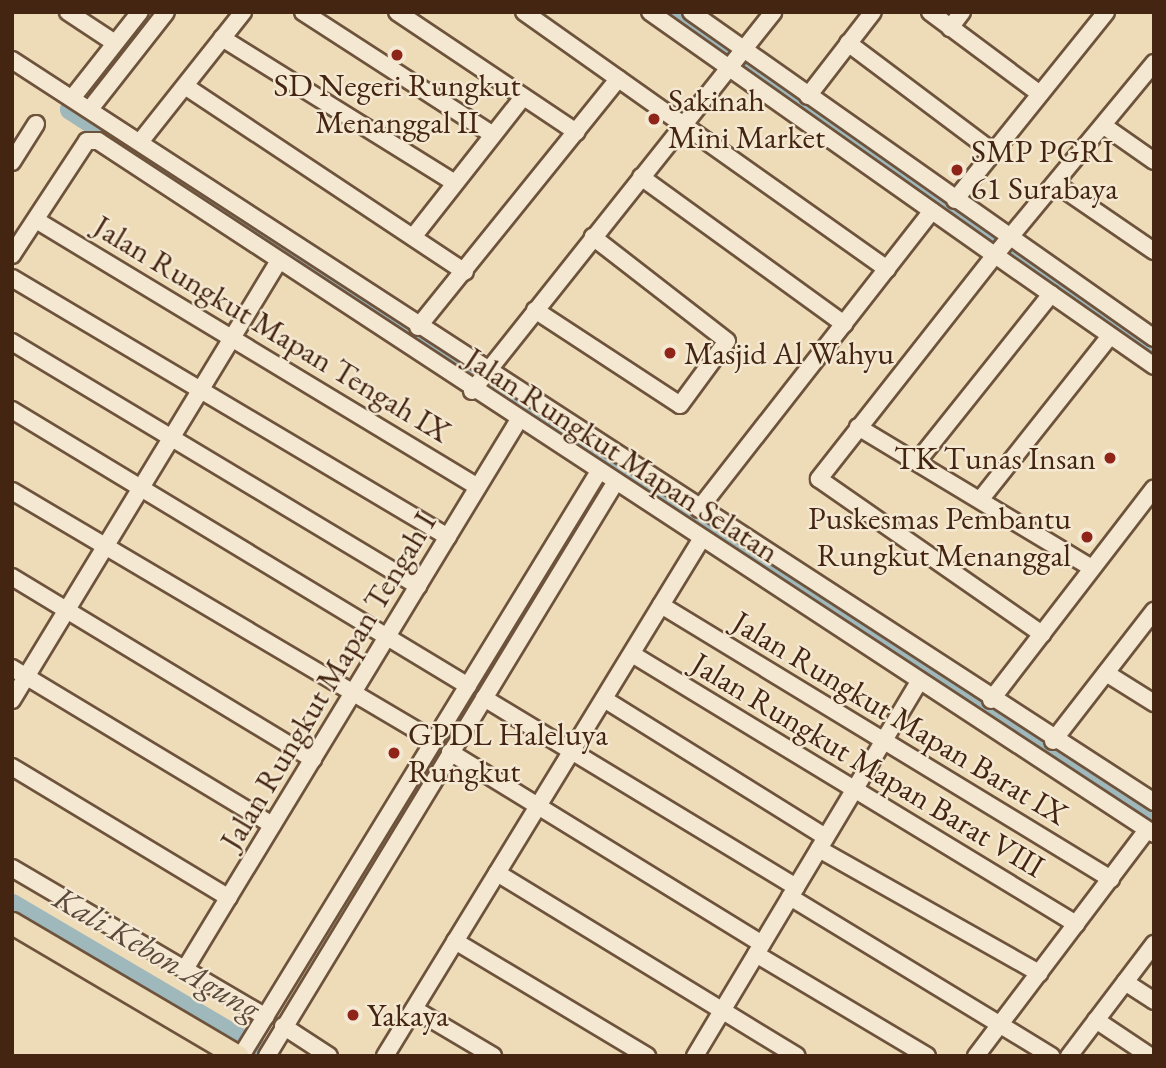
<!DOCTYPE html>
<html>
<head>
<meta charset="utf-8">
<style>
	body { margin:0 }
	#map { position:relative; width:1166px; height:1068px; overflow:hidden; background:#eedcb9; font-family:"EB Garamond",serif }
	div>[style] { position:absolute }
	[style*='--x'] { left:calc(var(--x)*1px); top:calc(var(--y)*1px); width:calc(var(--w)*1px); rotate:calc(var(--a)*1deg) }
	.river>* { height:21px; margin:-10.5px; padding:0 10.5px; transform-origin:10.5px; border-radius:10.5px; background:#9fb8bb }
	.roads { filter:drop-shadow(2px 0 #6e533c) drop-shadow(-2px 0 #6e533c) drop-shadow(0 2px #6e533c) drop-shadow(0 -2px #6e533c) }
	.minor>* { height:16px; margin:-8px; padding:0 8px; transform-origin:8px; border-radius:8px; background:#f4e8d2 }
	.major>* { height:21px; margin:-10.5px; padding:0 10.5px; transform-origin:10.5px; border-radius:10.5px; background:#eedcb9 }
	.dots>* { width:19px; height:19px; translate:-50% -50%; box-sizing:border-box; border:4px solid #f4e8d2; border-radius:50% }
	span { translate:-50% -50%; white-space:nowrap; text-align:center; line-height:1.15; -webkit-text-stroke:5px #f4e8d2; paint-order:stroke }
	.poi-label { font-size:32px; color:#442512 }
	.left { translate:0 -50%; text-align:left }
	.right { translate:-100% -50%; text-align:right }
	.street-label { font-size:32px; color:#442512 }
	.water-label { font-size:33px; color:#5b4a3c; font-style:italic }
	.frame { position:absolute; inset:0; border:14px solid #442512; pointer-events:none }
</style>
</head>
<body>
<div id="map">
	<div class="river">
		<div style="--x:670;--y:12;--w:593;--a:35.25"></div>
		<div style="--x:88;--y:86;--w:29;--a:128"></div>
		<div style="--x:70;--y:109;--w:1291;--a:32.93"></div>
		<div style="--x:12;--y:904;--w:299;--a:30.5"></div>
	</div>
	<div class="roads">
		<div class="minor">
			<div style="--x:68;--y:12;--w:56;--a:33.4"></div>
			<div style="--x:303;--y:12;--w:226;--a:32.9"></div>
			<div style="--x:397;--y:12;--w:216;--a:33.8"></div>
			<div style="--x:524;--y:12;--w:445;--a:35.3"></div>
			<div style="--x:650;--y:12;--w:422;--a:35.2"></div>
			<div style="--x:995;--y:255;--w:285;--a:128.2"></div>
			<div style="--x:819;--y:479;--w:272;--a:34.8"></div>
			<div style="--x:691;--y:12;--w:566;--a:35.15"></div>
			<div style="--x:930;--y:12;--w:137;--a:36.7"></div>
			<div style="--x:950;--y:28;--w:20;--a:-53"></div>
			<div style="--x:222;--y:38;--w:274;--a:31.9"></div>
			<div style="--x:848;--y:43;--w:181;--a:36.9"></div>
			<div style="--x:12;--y:60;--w:1362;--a:33.01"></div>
			<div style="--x:1154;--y:63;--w:249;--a:129.6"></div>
			<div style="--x:995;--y:255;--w:194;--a:34.9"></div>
			<div style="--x:185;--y:86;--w:336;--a:33.6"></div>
			<div style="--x:808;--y:96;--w:106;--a:-52.3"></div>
			<div style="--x:73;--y:97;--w:108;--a:-51.8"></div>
			<div style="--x:90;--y:109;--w:123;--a:-51.9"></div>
			<div style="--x:1104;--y:126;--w:61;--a:35"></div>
			<div style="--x:140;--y:142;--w:166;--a:-51.6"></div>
			<div style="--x:12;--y:162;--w:45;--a:-57.7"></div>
			<div style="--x:641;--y:177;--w:251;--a:35.9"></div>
			<div style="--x:1056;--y:184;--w:119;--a:34.4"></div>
			<div style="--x:955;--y:200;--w:241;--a:-51.2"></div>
			<div style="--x:36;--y:220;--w:516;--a:31.14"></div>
			<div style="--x:413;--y:237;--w:178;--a:-51.8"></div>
			<div style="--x:12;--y:255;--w:136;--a:-56.7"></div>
			<div style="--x:87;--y:141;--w:11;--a:0"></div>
			<div style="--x:98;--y:141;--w:1263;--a:33.27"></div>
			<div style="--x:12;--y:278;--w:507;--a:30.71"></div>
			<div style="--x:535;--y:310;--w:173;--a:33.2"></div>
			<div style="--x:680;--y:405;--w:79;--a:-53.7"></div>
			<div style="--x:727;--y:341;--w:170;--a:-142.2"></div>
			<div style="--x:418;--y:327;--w:319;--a:-51.1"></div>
			<div style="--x:12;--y:342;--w:474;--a:31"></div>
			<div style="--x:472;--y:391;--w:484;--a:-51.5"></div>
			<div style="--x:12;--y:410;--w:533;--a:31.18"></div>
			<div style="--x:858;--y:427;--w:273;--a:31.1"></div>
			<div style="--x:917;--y:462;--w:215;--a:-51.4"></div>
			<div style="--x:12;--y:491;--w:490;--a:30.6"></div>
			<div style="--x:980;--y:500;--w:209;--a:-51.6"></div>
			<div style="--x:699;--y:509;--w:378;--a:-52"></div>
			<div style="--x:12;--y:577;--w:352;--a:31.2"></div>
			<div style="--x:661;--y:605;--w:527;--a:31.34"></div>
			<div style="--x:632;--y:654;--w:520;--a:31.3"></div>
			<div style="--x:12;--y:668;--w:304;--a:31.1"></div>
			<div style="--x:1106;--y:673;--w:57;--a:32"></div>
			<div style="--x:484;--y:698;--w:365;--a:31.2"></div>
			<div style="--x:604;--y:699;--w:261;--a:31.9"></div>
			<div style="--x:12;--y:700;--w:510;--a:-58.71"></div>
			<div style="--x:991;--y:700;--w:267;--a:-52.4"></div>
			<div style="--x:1053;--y:741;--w:165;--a:-52.2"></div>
			<div style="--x:450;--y:752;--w:366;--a:31.6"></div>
			<div style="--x:12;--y:767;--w:253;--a:31.1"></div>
			<div style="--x:819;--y:849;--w:253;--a:29.4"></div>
			<div style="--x:12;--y:868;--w:294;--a:30.4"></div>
			<div style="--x:497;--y:873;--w:351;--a:31.4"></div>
			<div style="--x:790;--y:897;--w:306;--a:31.3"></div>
			<div style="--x:455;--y:941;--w:224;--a:30.9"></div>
			<div style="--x:756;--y:954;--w:199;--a:30.8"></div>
			<div style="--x:185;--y:969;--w:641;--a:-58.71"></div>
			<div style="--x:1125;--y:982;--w:35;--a:33"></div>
			<div style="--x:414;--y:1009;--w:92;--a:30.7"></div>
			<div style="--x:1096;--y:1020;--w:65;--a:33.7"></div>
			<div style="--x:283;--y:1026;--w:55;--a:33.1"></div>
			<div style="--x:241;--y:1056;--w:684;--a:-58.52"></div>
			<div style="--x:267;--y:1056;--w:670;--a:-58.73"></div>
			<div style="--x:385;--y:1056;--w:607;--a:-58.53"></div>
			<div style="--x:695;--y:1056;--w:434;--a:-59.1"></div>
			<div style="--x:976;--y:1056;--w:283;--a:-52.9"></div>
			<div style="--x:1069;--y:1056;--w:141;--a:-52.8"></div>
		</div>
		<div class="major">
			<div style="--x:12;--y:923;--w:262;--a:30.5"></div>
		</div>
	</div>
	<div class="dots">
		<div style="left:397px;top:55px;background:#8f2418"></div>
		<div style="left:654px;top:119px;background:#8f2418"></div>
		<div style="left:957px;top:170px;background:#8f2418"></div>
		<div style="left:670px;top:353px;background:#8f2418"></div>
		<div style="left:1110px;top:458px;background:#8f2418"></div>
		<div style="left:1087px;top:537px;background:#8f2418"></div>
		<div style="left:394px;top:753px;background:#8f2418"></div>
		<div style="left:353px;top:1015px;background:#8f2418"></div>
	</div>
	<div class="poi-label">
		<span style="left:397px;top:104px">SD Negeri Rungkut<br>Menanggal II</span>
		<span class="left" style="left:668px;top:119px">Sakinah<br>Mini Market</span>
		<span class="left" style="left:971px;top:170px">SMP PGRI<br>61 Surabaya</span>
		<span class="left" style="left:684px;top:353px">Masjid Al Wahyu</span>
		<span class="right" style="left:1096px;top:458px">TK Tunas Insan</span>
		<span class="right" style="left:1071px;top:537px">Puskesmas Pembantu<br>Rungkut Menanggal</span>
		<span class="left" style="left:408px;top:753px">GPDL Haleluya<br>Rungkut</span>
		<span class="left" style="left:367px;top:1015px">Yakaya</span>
	</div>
	<div class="street-label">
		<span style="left:272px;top:329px;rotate:31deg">Jalan Rungkut Mapan Tengah IX</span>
		<span style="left:622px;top:455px;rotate:33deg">Jalan Rungkut Mapan Selatan</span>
		<span style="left:328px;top:681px;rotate:-59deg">Jalan Rungkut Mapan Tengah I</span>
		<span style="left:900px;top:718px;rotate:31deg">Jalan Rungkut Mapan Barat IX</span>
		<span style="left:868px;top:765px;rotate:31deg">Jalan Rungkut Mapan Barat VIII</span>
	</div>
	<div class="water-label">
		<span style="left:157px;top:953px;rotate:30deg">Kali Kebon Agung</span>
	</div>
	<div class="frame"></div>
</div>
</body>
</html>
